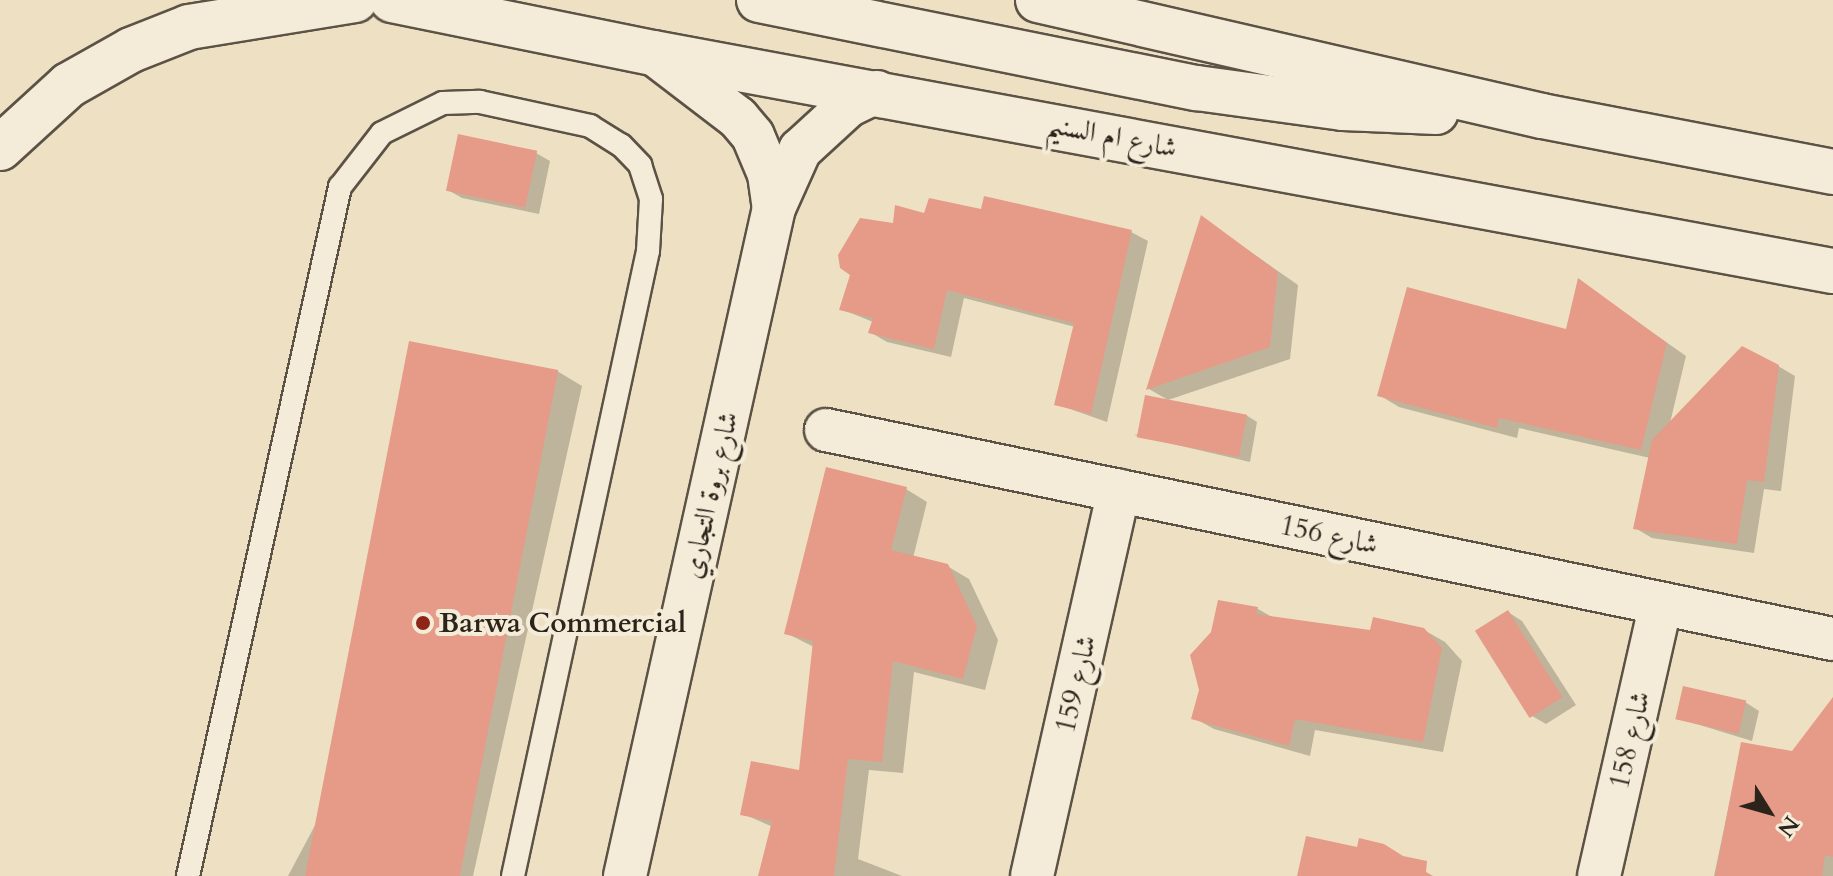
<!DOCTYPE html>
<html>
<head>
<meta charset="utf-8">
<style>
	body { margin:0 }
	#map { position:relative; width:1833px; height:876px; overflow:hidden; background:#eee1c3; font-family:Cardo,Amiri,serif }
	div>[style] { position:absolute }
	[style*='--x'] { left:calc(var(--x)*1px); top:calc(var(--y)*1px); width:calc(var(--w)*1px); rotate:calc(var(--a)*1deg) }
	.shadow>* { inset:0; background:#0003 }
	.building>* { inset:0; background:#e59b88; transform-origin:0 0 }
	.roads { filter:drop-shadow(2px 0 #5c5245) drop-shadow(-2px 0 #5c5245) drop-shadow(0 2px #5c5245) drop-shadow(0 -2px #5c5245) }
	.service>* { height:22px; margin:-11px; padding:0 11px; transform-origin:11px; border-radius:11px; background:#f4ecd8 }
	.minor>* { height:42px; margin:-21px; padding:0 21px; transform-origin:21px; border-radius:21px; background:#f4ecd8 }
	.secondary>* { height:44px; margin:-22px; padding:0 22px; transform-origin:22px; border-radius:22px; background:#f4ecd8 }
	.dots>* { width:22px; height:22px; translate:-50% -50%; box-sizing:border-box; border:4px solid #f4ecd8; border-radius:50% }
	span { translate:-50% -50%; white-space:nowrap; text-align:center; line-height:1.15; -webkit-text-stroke:8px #f4ecd8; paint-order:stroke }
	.street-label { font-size:28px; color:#2c231b }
	.poi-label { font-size:28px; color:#2c231b; font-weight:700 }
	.left { translate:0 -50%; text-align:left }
	.north { position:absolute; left:1729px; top:772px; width:80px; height:80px; -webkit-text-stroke:6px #f4ecd8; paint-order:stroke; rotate:127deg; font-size:22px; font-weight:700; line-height:32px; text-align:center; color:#2c231b }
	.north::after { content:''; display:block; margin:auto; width:28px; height:36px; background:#2c231b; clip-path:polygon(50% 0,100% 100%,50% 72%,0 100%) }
</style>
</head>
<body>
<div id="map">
	<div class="shadow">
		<div style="clip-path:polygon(536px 153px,550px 161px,539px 214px,462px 198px,448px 190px)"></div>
		<div style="clip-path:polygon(982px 211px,1131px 232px,1148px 241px,1107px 422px,1056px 404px,1075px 327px,964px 298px,951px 357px,887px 342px,870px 332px,873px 322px,841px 309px,895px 226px,925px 216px)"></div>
		<div style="clip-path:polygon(1202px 218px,1298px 285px,1290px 359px,1168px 400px,1149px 389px)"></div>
		<div style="clip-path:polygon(1579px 281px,1686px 356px,1670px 423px,1778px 366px,1795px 376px,1781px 491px,1764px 489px,1754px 553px,1652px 538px,1635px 528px,1650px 458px,1519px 428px,1517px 438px,1399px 407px,1379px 395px,1567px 331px)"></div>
		<div style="clip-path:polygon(557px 371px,582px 386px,473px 876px,288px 876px)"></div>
		<div style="clip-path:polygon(1246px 415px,1257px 422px,1250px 462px,1134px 435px)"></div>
		<div style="clip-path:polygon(906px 489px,927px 502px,913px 558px,947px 566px,969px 579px,998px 640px,985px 690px,914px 672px,903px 773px,869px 770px,858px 859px,902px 876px,760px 876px,773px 827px,743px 814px,801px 773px,814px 647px,786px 633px)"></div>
		<div style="clip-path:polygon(1220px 602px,1258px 609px,1274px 618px,1372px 633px,1424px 630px,1445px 642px,1462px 661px,1443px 752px,1315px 730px,1310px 756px,1214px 729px,1194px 718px)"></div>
		<div style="clip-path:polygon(1508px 612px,1522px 621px,1576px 705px,1546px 724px,1532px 716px)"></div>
		<div style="clip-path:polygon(1745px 702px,1759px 711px,1752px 741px,1677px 718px)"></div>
		<div style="clip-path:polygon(1833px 716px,1833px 876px,1714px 876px,1742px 744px,1793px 754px)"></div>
	</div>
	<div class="building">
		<div style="left:458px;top:134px;width:81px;height:58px;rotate:12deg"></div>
		<div style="clip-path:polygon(984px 196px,1132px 230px,1091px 414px,1054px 405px,1074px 323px,947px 290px,934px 349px,868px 333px,873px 318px,839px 310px,850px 275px,840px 268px,838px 255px,860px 218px,893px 223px,895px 205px,924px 213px,929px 198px,981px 209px)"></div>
		<div style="clip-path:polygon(1201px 215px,1278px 272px,1270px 347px,1146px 390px)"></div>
		<div style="clip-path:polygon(1578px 278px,1667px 343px,1641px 450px,1499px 418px,1497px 428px,1377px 396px,1407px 287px,1566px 329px)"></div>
		<div style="left:409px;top:341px;width:152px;height:549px;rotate:11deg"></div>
		<div style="clip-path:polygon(1742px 346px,1779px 365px,1764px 482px,1747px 480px,1737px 544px,1633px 529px,1652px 440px)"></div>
		<div style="left:1145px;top:395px;width:104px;height:43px;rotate:11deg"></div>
		<div style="clip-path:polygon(826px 467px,907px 487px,891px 550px,948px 564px,977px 626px,963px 679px,893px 661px,882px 762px,848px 759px,834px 876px,758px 876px,772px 821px,740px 815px,751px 761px,799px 770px,813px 641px,784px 634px)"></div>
		<div style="clip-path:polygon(1218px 600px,1258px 607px,1256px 614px,1370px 630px,1373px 617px,1424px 628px,1442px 648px,1423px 742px,1295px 719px,1289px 746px,1191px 719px,1199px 690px,1190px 655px,1211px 632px)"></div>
		<div style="left:1508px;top:610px;width:103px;height:39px;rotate:58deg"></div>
		<div style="left:1683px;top:686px;width:65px;height:34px;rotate:13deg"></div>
		<div style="clip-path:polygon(1833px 697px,1833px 857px,1825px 855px,1822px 876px,1715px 876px,1741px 742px,1792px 751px)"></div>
		<div style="clip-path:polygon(1306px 836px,1357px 847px,1359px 838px,1384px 844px,1403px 856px,1427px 861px,1426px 872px,1433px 876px,1297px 876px)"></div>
	</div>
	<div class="roads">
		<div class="service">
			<div style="--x:188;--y:876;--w:706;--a:-77.56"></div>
			<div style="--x:340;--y:187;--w:68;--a:-52.1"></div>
			<div style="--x:382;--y:133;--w:68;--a:-26.2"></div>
			<div style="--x:443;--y:103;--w:37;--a:-2"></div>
			<div style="--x:480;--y:102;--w:113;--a:12.3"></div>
			<div style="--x:590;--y:126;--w:36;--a:32"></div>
			<div style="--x:621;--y:145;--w:28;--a:46"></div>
			<div style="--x:640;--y:165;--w:36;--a:72"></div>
			<div style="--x:651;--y:199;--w:52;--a:93.3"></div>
			<div style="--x:648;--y:251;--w:639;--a:102.19"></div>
		</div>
		<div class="minor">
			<div style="--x:653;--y:53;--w:107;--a:37.4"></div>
			<div style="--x:738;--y:118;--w:23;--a:50"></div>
			<div style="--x:753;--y:136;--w:41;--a:67.2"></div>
			<div style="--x:769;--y:174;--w:34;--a:82"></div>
			<div style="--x:826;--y:430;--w:1028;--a:11.73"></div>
			<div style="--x:625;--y:876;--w:684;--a:-77.43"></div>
			<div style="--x:774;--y:208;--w:64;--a:-65.9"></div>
			<div style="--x:800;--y:150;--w:65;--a:-42.5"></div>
			<div style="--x:848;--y:106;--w:32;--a:-26"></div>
			<div style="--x:1032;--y:876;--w:395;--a:-77.3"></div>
			<div style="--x:1599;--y:876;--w:279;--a:-77.2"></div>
		</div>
		<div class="secondary">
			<div style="--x:392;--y:0;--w:266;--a:11.5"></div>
			<div style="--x:653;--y:53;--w:1200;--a:10.47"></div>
			<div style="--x:759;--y:0;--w:447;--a:11.4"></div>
			<div style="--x:1197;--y:88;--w:147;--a:7.8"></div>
			<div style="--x:1343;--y:108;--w:93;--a:2.5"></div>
			<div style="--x:1038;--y:0;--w:517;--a:12.96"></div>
			<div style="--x:1542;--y:116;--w:296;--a:10.9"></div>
			<div style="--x:0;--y:148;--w:93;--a:-42.4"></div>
			<div style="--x:69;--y:85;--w:71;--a:-29.4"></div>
			<div style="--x:131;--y:50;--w:62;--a:-21.6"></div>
			<div style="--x:189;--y:27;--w:168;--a:-9.2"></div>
		</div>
	</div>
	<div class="dots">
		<div style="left:423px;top:623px;background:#8f2418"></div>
	</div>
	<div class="street-label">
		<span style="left:1112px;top:136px;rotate:11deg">شارع ام السنيم</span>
		<span style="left:710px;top:495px;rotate:-77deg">شارع بروة التجاري</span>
		<span style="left:1329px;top:535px;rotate:12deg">شارع 156</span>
		<span style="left:1076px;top:684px;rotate:-77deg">شارع 159</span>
		<span style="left:1630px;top:740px;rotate:-77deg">شارع 158</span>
	</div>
	<div class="poi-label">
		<span class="left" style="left:439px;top:623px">Barwa Commercial</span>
	</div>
	<div class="north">N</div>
</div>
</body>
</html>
